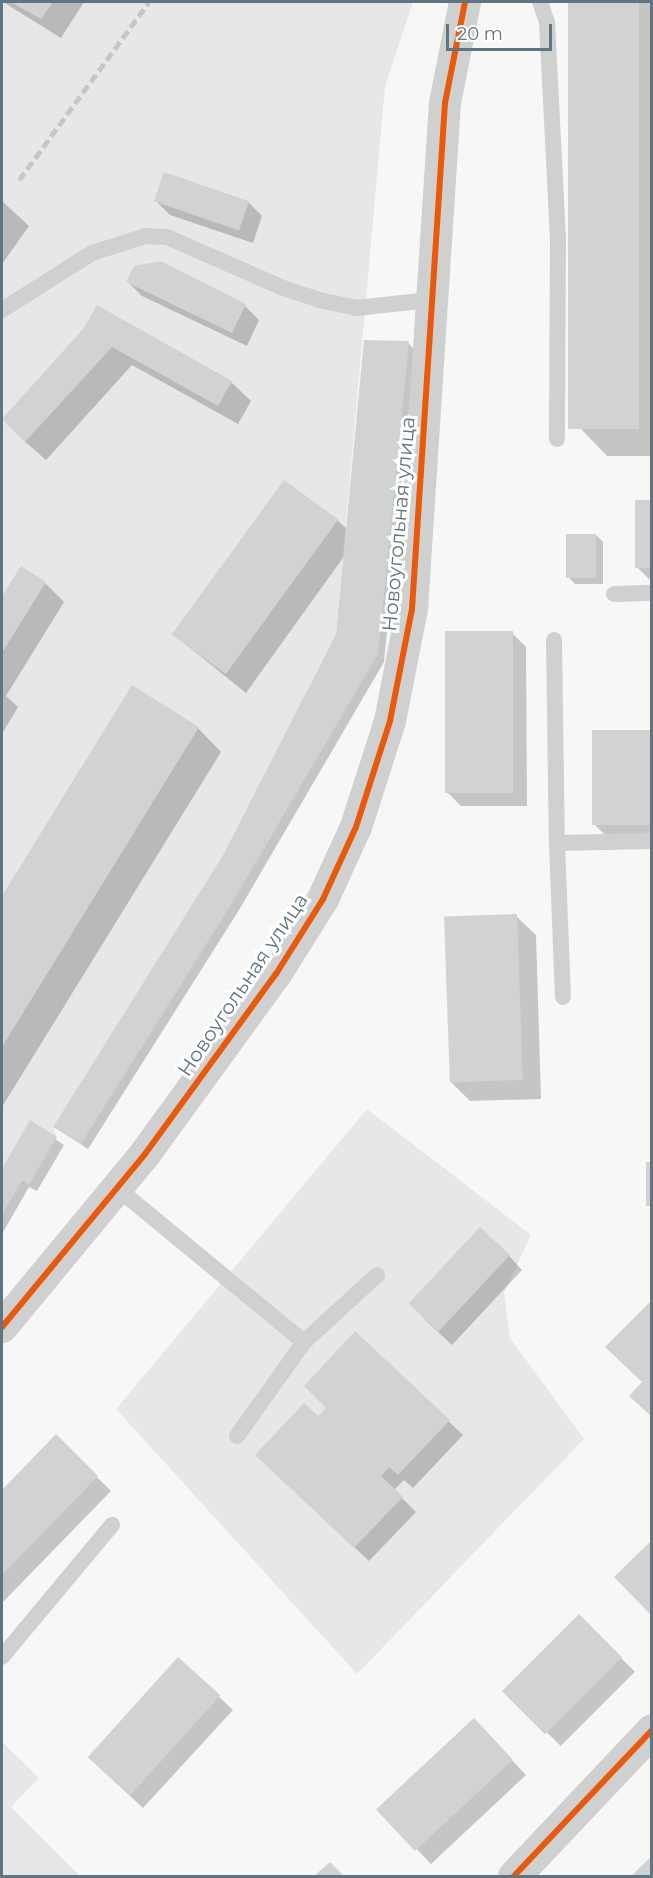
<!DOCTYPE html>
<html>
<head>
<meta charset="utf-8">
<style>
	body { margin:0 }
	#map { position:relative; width:653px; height:1878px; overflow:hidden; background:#f7f7f5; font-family:Montserrat,sans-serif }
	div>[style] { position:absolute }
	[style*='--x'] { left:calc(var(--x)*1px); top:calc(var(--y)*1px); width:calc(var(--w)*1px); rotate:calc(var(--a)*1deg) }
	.built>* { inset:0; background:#e6e8e8 }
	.shadow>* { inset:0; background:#0003; transform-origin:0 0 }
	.building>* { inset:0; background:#d1d3d3; transform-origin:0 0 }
	.service>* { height:16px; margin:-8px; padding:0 8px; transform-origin:8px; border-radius:8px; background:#cfd0d0 }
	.minor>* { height:32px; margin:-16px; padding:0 16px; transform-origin:16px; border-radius:16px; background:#cfd0d0 }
	.tertiary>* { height:33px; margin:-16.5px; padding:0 16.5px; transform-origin:16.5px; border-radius:16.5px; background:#cfd0d0 }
	.rail>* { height:4.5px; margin-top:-2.25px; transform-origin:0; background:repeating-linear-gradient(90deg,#c4c6c7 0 9px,transparent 0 13.5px) }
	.cycleway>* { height:6px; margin:-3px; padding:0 3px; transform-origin:3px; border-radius:3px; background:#e8590c }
	span { translate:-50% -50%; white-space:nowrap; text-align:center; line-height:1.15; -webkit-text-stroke:6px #fff; paint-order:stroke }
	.street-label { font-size:20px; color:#607582 }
	.frame { position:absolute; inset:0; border:3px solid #607582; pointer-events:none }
	.scale { position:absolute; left:446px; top:24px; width:106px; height:27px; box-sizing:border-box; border:3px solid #607582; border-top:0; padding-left:8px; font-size:18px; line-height:21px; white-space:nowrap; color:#607582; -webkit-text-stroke:4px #fff; paint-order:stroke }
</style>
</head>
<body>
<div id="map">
	<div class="built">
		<div style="clip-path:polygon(2px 2px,413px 2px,385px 87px,336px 634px,223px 855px,53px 1127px,57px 1137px,29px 1185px,21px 1182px,2px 1215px)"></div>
		<div style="clip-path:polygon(367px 1109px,531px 1235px,504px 1293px,510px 1338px,584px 1439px,357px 1674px,116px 1409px)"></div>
		<div style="clip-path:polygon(2px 1742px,39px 1778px,11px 1807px,80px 1876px,2px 1876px)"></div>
	</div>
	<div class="shadow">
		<div style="clip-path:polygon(3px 2px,84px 2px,61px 38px)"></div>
		<div style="clip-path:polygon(570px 2px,652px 2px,652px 456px,607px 456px,580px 428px)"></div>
		<div style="clip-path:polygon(2px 201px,29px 226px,2px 264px)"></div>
		<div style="clip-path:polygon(156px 201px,248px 202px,262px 216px,253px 243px,170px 215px)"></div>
		<div style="clip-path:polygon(128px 282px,245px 306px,259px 320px,247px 346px,142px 296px)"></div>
		<div style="clip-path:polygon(85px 329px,231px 382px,251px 401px,238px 424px,132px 365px,46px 460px,22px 439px)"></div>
		<div style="clip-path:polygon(408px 343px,415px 350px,384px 662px,239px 910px,88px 1149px,54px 1127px,225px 856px,338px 634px,345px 555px,246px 693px,174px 635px,337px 520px,348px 530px)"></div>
		<div style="clip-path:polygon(652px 501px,652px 582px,638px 568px)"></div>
		<div style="clip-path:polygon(596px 535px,603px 542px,603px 584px,575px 584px,568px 577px)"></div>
		<div style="clip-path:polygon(21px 568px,45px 583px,64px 602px,6px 696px,18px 707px,2px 734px,2px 599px)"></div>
		<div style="clip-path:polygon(512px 633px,526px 647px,527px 806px,461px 806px,447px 792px)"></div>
		<div style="clip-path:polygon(132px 687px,198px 728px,221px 752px,2px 1107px,2px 899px)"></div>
		<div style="clip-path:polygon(652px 732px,652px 843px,613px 843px,594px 824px)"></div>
		<div style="clip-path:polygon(516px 916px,536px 935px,541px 1099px,470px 1101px,451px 1082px)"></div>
		<div style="clip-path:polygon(30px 1122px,64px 1145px,37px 1191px,29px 1187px,2px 1234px,2px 1171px)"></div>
		<div style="clip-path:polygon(509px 1256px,522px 1270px,452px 1345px,423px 1318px)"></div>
		<div style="clip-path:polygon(355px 1333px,463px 1435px,413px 1488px,404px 1480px,394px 1490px,416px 1512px,369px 1561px,271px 1469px,328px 1408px)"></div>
		<div style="clip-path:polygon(56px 1437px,111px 1491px,2px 1603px,2px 1492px)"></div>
		<div style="left:579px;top:1616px;width:79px;height:105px;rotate:45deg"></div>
		<div style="clip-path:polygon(178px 1659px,233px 1710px,143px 1808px,102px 1770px)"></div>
		<div style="clip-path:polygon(487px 1734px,526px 1775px,431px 1864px,378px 1809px)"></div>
	</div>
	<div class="building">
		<div style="clip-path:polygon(11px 2px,53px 2px,41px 19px)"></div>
		<div style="left:568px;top:2px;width:71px;height:427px"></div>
		<div style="left:164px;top:172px;width:90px;height:31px;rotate:19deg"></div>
		<div style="clip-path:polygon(161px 261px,246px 304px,232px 333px,126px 282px,134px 266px)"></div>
		<div style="clip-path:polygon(97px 305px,232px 381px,218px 406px,112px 347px,25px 442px,2px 419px,84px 328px)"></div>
		<div style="clip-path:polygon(364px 340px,409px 341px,378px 654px,232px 903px,81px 1144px,53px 1127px,223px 855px,336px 634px)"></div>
		<div style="left:284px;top:480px;width:67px;height:191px;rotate:36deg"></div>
		<div style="left:635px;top:500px;width:17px;height:68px"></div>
		<div style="left:566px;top:534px;width:30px;height:44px"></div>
		<div style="clip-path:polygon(21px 566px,46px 582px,2px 653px,2px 596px)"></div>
		<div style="left:513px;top:631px;width:162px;height:68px;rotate:90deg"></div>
		<div style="clip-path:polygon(132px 685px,199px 727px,2px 1047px,2px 896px)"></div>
		<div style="left:592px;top:730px;width:60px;height:95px"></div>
		<div style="left:517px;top:914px;width:166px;height:73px;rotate:88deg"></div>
		<div style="clip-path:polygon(30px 1120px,57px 1137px,29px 1185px,22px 1181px,2px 1215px,2px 1169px)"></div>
		<div style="left:646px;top:1162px;width:6px;height:44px"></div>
		<div style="left:480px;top:1227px;width:41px;height:105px;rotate:43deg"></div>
		<div style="clip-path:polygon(652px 1300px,652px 1417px,629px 1396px,642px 1382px,605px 1347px)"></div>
		<div style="clip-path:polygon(355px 1331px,450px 1420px,398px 1475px,389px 1467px,381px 1476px,403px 1497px,354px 1548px,255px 1455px,304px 1403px,318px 1416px,326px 1408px,304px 1386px)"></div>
		<div style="clip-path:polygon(56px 1434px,98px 1476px,2px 1575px,2px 1490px)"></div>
		<div style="clip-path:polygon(652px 1540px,652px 1616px,614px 1577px)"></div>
		<div style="left:579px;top:1614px;width:61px;height:109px;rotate:45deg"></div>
		<div style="left:178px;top:1657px;width:57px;height:135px;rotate:42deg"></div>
		<div style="left:474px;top:1718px;width:57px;height:134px;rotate:47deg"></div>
		<div style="clip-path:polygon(652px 1856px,652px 1876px,631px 1876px)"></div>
		<div style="clip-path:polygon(330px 1862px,344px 1876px,314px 1876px)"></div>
	</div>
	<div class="service">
		<div style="--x:540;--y:2;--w:21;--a:71"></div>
		<div style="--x:547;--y:22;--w:216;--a:87.1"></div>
		<div style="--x:558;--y:238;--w:201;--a:90.3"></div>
		<div style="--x:2;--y:310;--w:107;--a:-32.3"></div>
		<div style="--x:92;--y:253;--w:57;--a:-17.5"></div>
		<div style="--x:146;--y:236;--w:21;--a:3"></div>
		<div style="--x:167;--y:237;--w:127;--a:23.7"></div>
		<div style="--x:283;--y:288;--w:38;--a:18"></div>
		<div style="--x:319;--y:300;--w:38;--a:12"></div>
		<div style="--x:356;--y:308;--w:74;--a:-6.2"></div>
		<div style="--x:614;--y:594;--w:38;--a:-2"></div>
		<div style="--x:554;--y:640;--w:203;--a:89.2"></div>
		<div style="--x:557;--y:843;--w:95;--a:-1.2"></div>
		<div style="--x:557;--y:843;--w:154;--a:87.8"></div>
		<div style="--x:117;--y:1188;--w:242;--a:39.5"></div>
		<div style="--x:237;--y:1436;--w:115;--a:-54.5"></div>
		<div style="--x:304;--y:1342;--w:99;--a:-42.5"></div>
		<div style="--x:2;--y:1657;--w:172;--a:-50.2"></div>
	</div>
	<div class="minor">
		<div style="--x:2;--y:1327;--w:224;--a:-50.4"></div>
		<div style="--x:145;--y:1154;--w:223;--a:-54"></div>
		<div style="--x:276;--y:974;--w:89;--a:-57.9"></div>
		<div style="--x:323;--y:899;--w:79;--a:-65.4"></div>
		<div style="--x:356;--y:827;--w:111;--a:-72.2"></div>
		<div style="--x:390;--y:721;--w:114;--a:-78.9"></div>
		<div style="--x:412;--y:609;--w:507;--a:-86.27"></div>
		<div style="--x:445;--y:103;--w:103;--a:-78.8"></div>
	</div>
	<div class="tertiary">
		<div style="--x:514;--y:1876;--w:201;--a:-46.6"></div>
	</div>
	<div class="rail">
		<div style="--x:19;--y:180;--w:220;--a:-53.9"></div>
	</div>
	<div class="cycleway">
		<div style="--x:2;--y:1327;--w:224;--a:-50.4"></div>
		<div style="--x:145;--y:1154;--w:223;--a:-54"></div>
		<div style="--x:276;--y:974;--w:89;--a:-57.9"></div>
		<div style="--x:323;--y:899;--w:79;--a:-65.4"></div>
		<div style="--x:356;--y:827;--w:111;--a:-72.2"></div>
		<div style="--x:390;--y:721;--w:114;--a:-78.9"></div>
		<div style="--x:412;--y:609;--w:507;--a:-86.27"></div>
		<div style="--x:445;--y:103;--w:103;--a:-78.8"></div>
		<div style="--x:514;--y:1876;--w:201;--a:-46.6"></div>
	</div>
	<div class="street-label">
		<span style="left:399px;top:524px;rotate:-85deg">Новоугольная улица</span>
		<span style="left:243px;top:985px;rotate:-56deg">Новоугольная улица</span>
	</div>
	<div class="frame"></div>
	<div class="scale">20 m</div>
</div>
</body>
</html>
